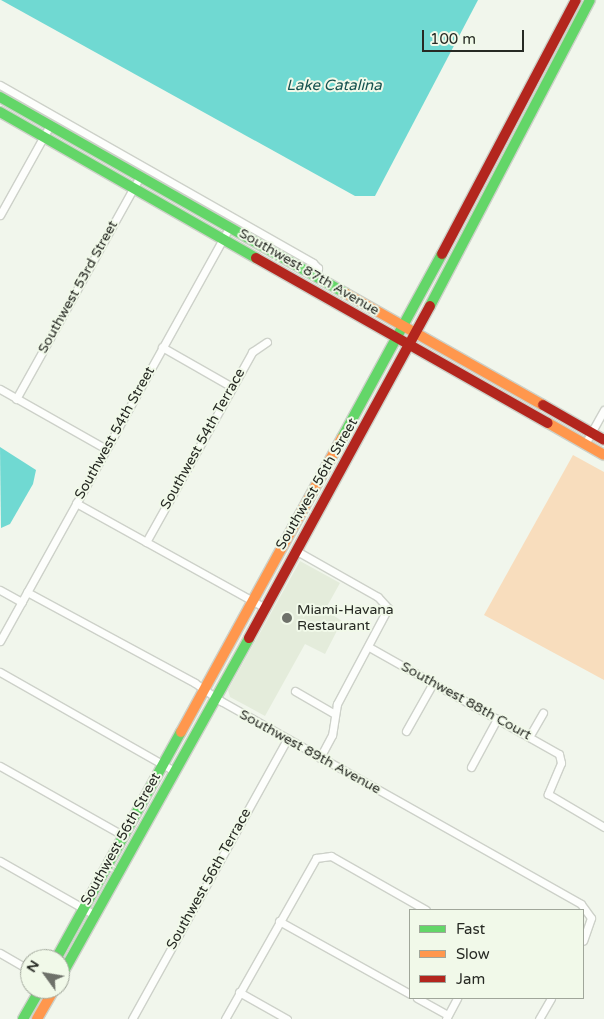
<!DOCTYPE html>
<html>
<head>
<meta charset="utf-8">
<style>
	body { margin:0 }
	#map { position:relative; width:604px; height:1019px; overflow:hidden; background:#f1f6ec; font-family:"Varela Round",sans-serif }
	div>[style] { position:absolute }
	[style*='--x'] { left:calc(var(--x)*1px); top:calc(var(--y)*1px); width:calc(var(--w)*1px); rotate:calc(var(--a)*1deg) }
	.built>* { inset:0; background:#e4ecdb }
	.green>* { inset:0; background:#f8ddbd }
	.water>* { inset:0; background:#70d9d2 }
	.roads { filter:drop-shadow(1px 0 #cdd1c9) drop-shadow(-1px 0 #cdd1c9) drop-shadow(0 1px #cdd1c9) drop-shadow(0 -1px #cdd1c9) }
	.street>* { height:7px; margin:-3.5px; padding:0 3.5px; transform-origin:3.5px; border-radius:3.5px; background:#fdfefc }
	.fast>* { height:10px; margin:-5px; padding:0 5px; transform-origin:5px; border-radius:5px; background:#63d668 }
	.slow>* { height:10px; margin:-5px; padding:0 5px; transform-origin:5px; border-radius:5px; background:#ff974d }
	.jam>* { height:10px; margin:-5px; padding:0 5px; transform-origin:5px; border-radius:5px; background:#b3261e }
	.dots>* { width:14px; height:14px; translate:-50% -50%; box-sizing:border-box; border:2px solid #f1f9e9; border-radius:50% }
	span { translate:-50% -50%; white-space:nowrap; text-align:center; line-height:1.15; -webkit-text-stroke:4px #f1f9e9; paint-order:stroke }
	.street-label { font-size:14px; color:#272a24 }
	.poi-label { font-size:14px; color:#272a24 }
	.left { translate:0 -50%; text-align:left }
	.water-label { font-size:15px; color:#15524f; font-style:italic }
	.legend { position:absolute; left:409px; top:909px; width:175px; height:90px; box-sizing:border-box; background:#f1f9e9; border:1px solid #a0a69a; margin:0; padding:6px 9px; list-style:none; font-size:15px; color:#272a24 }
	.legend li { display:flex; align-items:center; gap:10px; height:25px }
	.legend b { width:25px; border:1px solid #a0a69a }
	.north { position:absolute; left:20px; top:949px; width:50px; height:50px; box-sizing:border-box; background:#f1f9e9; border:1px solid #a0a69a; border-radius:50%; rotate:302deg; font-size:14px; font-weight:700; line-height:20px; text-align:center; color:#272a24 }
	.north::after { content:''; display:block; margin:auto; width:18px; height:22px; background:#6e716a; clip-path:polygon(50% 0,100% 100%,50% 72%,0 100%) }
	.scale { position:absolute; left:422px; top:30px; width:102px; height:22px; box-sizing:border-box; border:2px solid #272a24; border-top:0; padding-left:6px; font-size:15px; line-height:18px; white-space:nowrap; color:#272a24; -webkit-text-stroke:4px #f1f9e9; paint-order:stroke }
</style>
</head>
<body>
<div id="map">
	<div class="built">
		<div style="clip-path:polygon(300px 561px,340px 583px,325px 610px,342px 621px,325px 654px,305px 644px,265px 716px,230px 697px,228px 690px)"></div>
	</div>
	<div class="green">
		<div style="clip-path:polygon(573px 455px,604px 472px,604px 680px,484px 615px)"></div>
	</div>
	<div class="water">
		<div style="clip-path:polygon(1px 0,478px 0,375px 196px,355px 196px)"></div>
		<div style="clip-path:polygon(0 447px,36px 470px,33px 484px,10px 524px,1px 528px)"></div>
	</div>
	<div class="roads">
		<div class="street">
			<div style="--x:0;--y:85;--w:360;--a:29.6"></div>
			<div style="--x:313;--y:263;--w:7;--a:45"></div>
			<div style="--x:318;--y:268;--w:10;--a:101"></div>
			<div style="--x:0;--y:215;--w:103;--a:-60.9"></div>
			<div style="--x:162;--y:347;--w:81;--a:29.7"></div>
			<div style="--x:0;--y:389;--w:122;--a:29.5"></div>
			<div style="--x:16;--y:399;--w:255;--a:-60.9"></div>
			<div style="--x:585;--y:444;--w:39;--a:-61"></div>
			<div style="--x:76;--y:503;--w:215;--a:29"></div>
			<div style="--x:146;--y:542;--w:218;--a:-60.8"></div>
			<div style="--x:252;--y:352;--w:18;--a:-34"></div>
			<div style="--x:295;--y:550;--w:95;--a:29.5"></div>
			<div style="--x:378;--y:597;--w:15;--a:48"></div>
			<div style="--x:388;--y:608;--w:109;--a:118"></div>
			<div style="--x:337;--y:704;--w:31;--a:99"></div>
			<div style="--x:332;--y:735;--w:26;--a:118"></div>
			<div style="--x:0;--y:590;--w:25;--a:29"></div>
			<div style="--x:27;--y:592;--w:191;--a:28.4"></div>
			<div style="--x:195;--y:683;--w:32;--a:35"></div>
			<div style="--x:221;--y:701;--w:413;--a:29.4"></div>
			<div style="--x:581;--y:904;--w:17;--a:54"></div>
			<div style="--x:591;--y:918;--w:24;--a:109"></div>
			<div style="--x:0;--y:641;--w:474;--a:-61"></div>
			<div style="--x:369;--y:647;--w:218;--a:29.4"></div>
			<div style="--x:559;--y:754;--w:9;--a:77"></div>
			<div style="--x:561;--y:763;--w:34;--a:113"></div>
			<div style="--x:548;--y:794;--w:65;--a:30.5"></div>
			<div style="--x:0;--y:672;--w:200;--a:29.6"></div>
			<div style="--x:295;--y:691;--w:44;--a:30.1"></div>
			<div style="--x:406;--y:731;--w:55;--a:-60.6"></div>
			<div style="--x:529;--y:737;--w:28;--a:-60"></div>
			<div style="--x:0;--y:766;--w:142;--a:29.4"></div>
			<div style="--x:471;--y:767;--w:55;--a:-61.6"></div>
			<div style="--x:0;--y:861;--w:109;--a:29.6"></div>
			<div style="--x:279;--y:921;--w:150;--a:29.1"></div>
			<div style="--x:0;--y:953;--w:34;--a:30"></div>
			<div style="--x:239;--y:992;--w:55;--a:29.4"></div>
			<div style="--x:417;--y:998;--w:35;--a:29"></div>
			<div style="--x:132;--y:1019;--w:320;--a:-61"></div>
			<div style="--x:225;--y:1019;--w:185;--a:-60.5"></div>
			<div style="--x:316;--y:858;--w:15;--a:-8"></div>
			<div style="--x:331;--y:856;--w:109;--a:29.6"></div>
			<div style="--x:446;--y:1019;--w:24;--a:-62"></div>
			<div style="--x:539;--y:1019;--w:24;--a:-60"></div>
		</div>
		<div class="fast">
			<div style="--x:0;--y:97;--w:397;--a:29.6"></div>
			<div style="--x:0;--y:112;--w:295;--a:29.7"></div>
			<div style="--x:430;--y:306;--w:345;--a:-62.4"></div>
			<div style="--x:342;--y:438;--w:209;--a:-61.5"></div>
			<div style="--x:56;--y:959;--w:259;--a:-61.2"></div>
			<div style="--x:60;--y:978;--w:389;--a:-60.9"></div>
			<div style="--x:23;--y:1019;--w:34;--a:-60"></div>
		</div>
		<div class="slow">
			<div style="--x:345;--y:293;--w:227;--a:29.5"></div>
			<div style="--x:548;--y:423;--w:64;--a:29.7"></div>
			<div style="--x:181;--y:732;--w:335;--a:-61.3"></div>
			<div style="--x:37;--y:1019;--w:34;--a:-60"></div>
		</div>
		<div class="jam">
			<div style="--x:442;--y:254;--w:287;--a:-62.2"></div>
			<div style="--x:256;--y:258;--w:335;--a:29.5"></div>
			<div style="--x:543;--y:405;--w:70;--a:29.8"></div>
			<div style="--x:249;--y:638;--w:378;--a:-61.4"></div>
		</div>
	</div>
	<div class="dots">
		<div style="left:287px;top:618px;background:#6e716a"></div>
	</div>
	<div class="street-label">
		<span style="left:309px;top:272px;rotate:30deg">Southwest 87th Avenue</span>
		<span style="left:78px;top:287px;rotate:-61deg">Southwest 53rd Street</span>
		<span style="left:115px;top:433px;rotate:-61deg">Southwest 54th Street</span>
		<span style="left:203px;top:439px;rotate:-61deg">Southwest 54th Terrace</span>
		<span style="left:317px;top:484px;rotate:-60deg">Southwest 56th Street</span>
		<span style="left:466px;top:701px;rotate:29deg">Southwest 88th Court</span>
		<span style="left:310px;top:752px;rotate:29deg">Southwest 89th Avenue</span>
		<span style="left:121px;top:839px;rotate:-61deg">Southwest 56th Street</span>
		<span style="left:209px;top:879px;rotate:-61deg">Southwest 56th Terrace</span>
	</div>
	<div class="poi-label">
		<span class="left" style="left:297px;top:618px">Miami-Havana<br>Restaurant</span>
	</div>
	<div class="water-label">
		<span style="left:334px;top:86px">Lake Catalina</span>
	</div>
	<ul class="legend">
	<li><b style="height:6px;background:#63d668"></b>Fast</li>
	<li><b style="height:6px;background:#ff974d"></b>Slow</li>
	<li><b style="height:6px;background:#b3261e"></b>Jam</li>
	</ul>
	<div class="north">N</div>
	<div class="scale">100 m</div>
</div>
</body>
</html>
